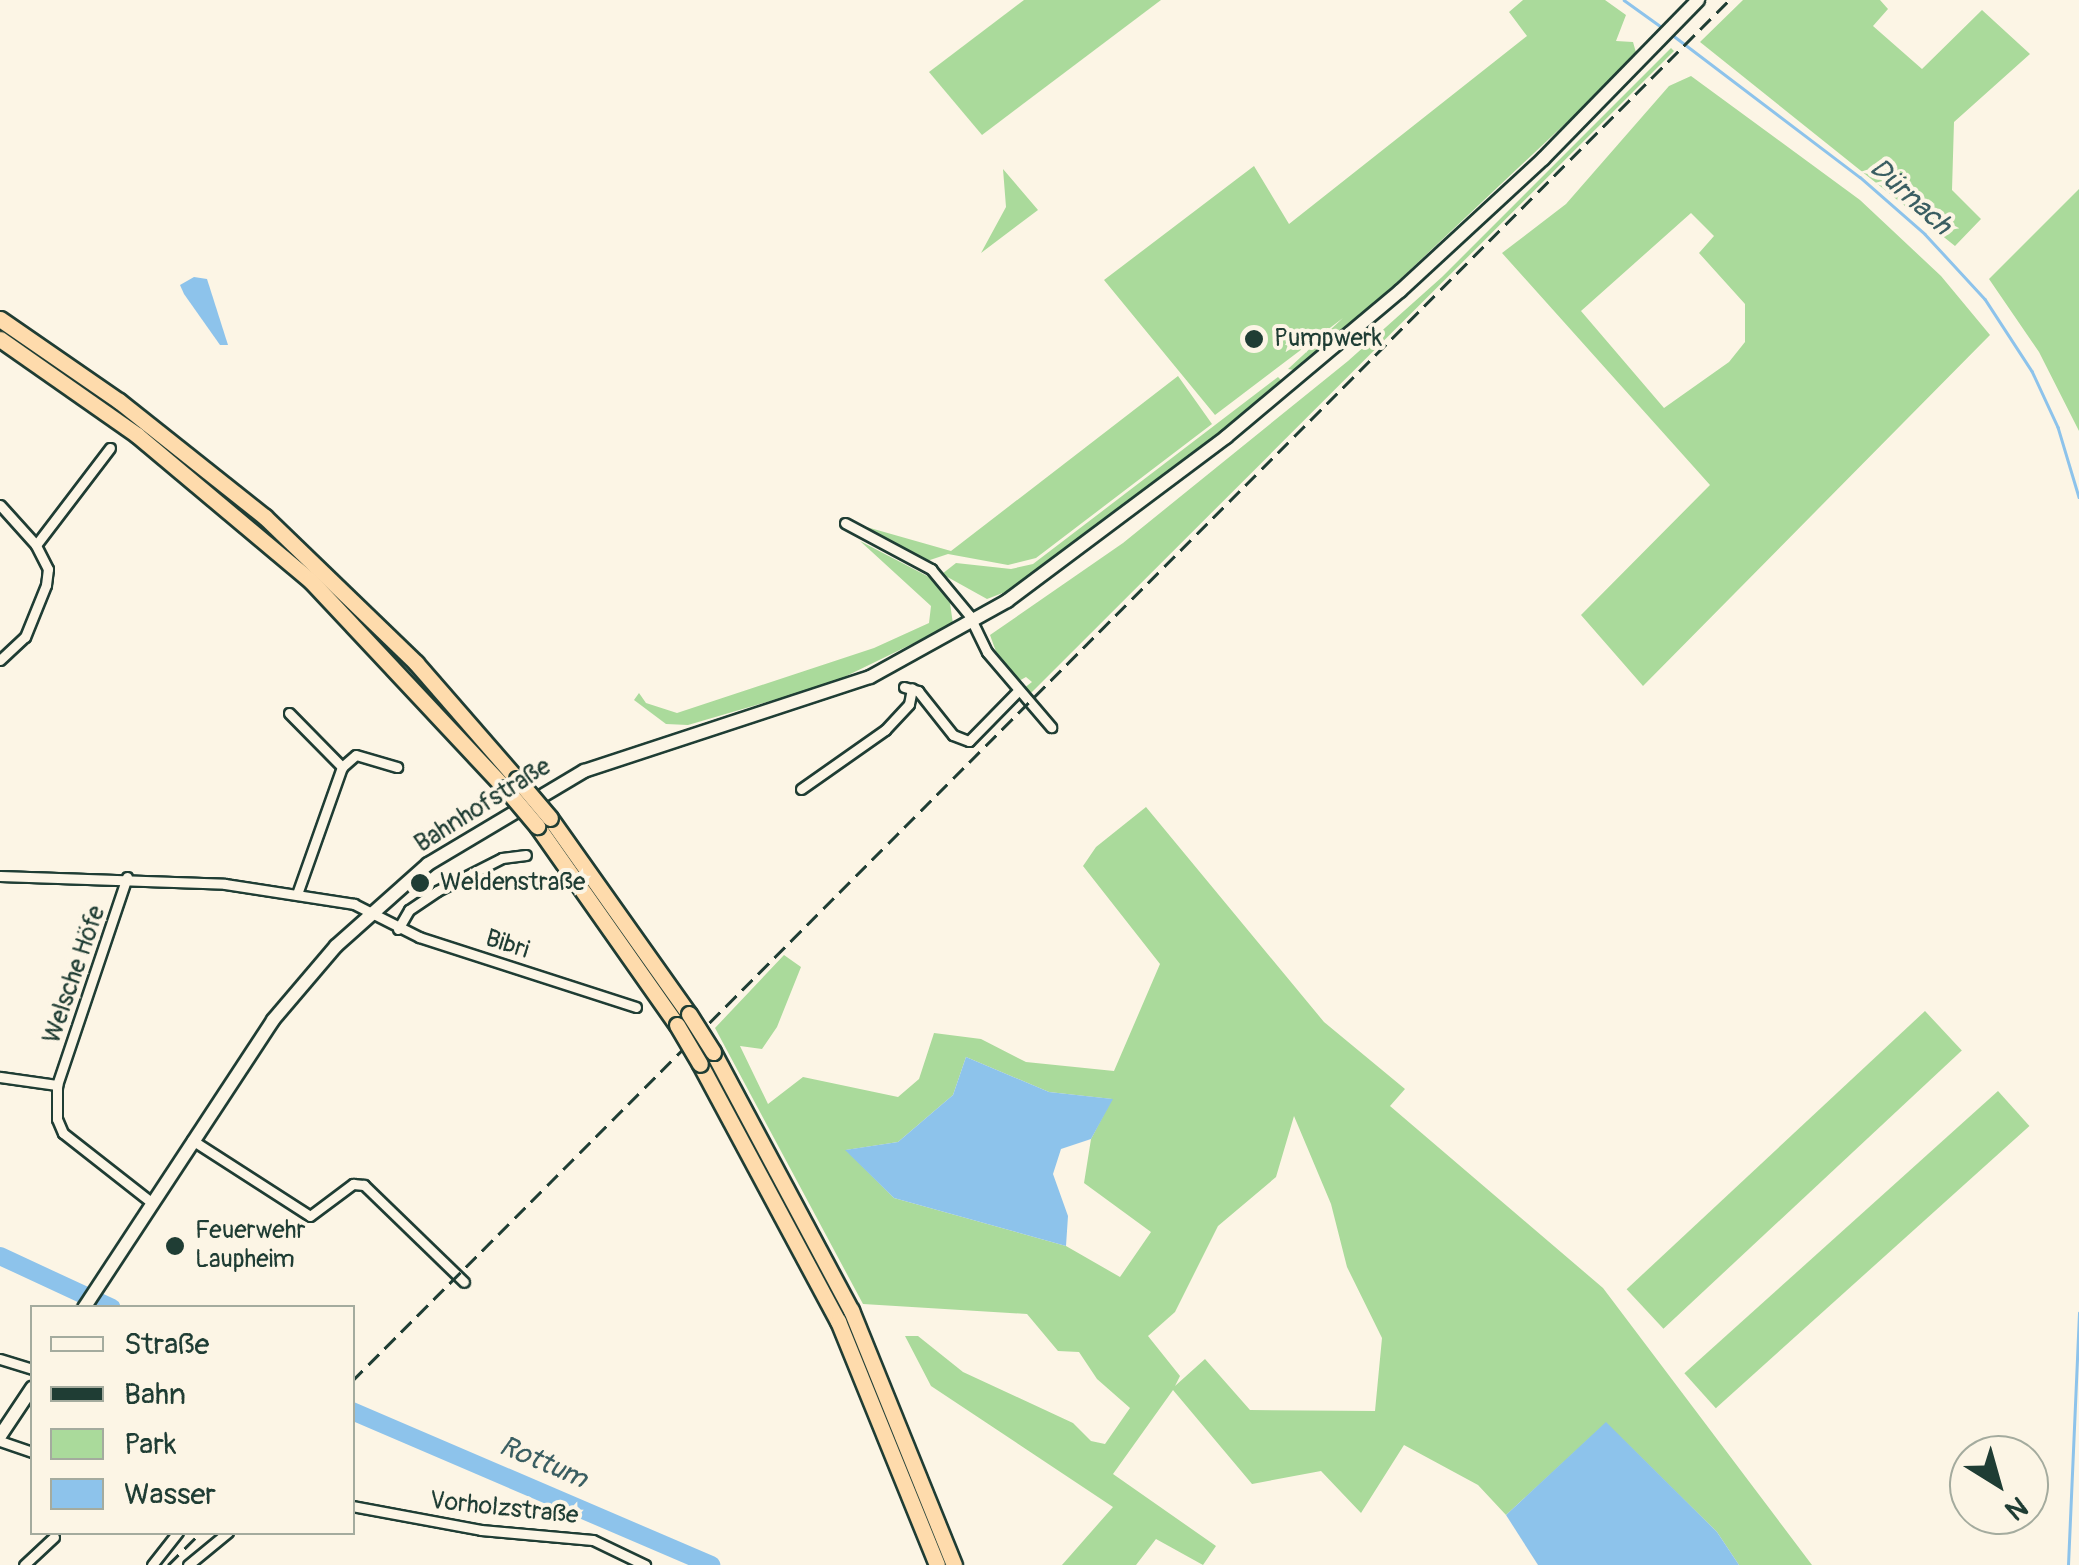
<!DOCTYPE html>
<html>
<head>
<meta charset="utf-8">
<style>
	body { margin:0 }
	#map { position:relative; width:2079px; height:1565px; overflow:hidden; background:#fcf5e5; font-family:Pangolin,sans-serif }
	div>[style] { position:absolute }
	[style*='--x'] { left:calc(var(--x)*1px); top:calc(var(--y)*1px); width:calc(var(--w)*1px); rotate:calc(var(--a)*1deg) }
	.green>* { inset:0; background:#aada9b; transform-origin:0 0 }
	.water>* { inset:0; background:#8dc3eb }
	.stream>* { height:2.5px; margin:-1.25px; padding:0 1.25px; transform-origin:1.25px; border-radius:1.25px; background:#8dc3eb }
	.river>* { height:18px; margin:-9px; padding:0 9px; transform-origin:9px; border-radius:9px; background:#8dc3eb }
	.roads { filter:drop-shadow(2px 0 #1f3d34) drop-shadow(-2px 0 #1f3d34) drop-shadow(0 2px #1f3d34) drop-shadow(0 -2px #1f3d34) }
	.street>* { height:9px; margin:-4.5px; padding:0 4.5px; transform-origin:4.5px; border-radius:4.5px; background:#fcf5e5 }
	.secondary>* { height:12px; margin:-6px; padding:0 6px; transform-origin:6px; border-radius:6px; background:#fcf5e5 }
	.highway>* { height:15px; margin:-7.5px; padding:0 7.5px; transform-origin:7.5px; border-radius:7.5px; background:#fedbac }
	.rail>* { height:2.5px; margin-top:-1.25px; transform-origin:0; background:repeating-linear-gradient(90deg,#1f3d34 0 15px,transparent 0 23px) }
	.bridges { filter:drop-shadow(2px 0 #1f3d34) drop-shadow(-2px 0 #1f3d34) drop-shadow(0 2px #1f3d34) drop-shadow(0 -2px #1f3d34) }
	.highway-bridge>* { height:15px; margin:-7.5px; padding:0 7.5px; transform-origin:7.5px; border-radius:7.5px; background:#fedbac }
	.dots>* { width:28px; height:28px; translate:-50% -50%; box-sizing:border-box; border:5px solid #fcf5e5; border-radius:50% }
	span { translate:-50% -50%; white-space:nowrap; text-align:center; line-height:1.15; -webkit-text-stroke:8px #fcf5e5; paint-order:stroke }
	.poi-label { font-size:25px; color:#1f3d34 }
	.left { translate:0 -50%; text-align:left }
	.street-label { font-size:25px; color:#1f3d34 }
	.water-label { font-size:28px; color:#3a5e62; font-style:italic }
	.legend { position:absolute; left:30px; top:1305px; width:325px; height:230px; box-sizing:border-box; background:#fcf5e5; border:2px solid #a4ab9e; margin:0; padding:12px 18px; list-style:none; font-size:30px; color:#1f3d34 }
	.legend li { display:flex; align-items:center; gap:20px; height:50px }
	.legend b { width:50px; border:2px solid #a4ab9e }
	.north { position:absolute; left:1949px; top:1435px; width:100px; height:100px; box-sizing:border-box; background:#fcf5e5; border:2px solid #a4ab9e; border-radius:50%; rotate:143deg; font-size:28px; font-weight:700; line-height:40px; text-align:center; color:#1f3d34 }
	.north::after { content:''; display:block; margin:auto; width:35px; height:45px; background:#1f3d34; clip-path:polygon(50% 0,100% 100%,50% 72%,0 100%) }
</style>
</head>
<body>
<div id="map">
	<div class="green">
		<div style="clip-path:polygon(1024px 0,1161px 0,982px 135px,929px 72px)"></div>
		<div style="clip-path:polygon(1523px 0,1605px 0,1626px 15px,1616px 41px,1633px 42px,1637px 56px,1328px 347px,1299px 371px,1288px 369px,1343px 318px,1215px 415px,1104px 280px,1254px 166px,1289px 224px,1527px 36px,1509px 12px)"></div>
		<div style="clip-path:polygon(1743px 0,1880px 0,1888px 9px,1873px 26px,1922px 69px,1982px 10px,2030px 54px,1954px 122px,1952px 190px,1981px 219px,1955px 246px,1700px 42px)"></div>
		<div style="clip-path:polygon(1671px 48px,1674px 51px,1029px 695px,1024px 688px,1032px 682px,1026px 677px,1017px 682px,999px 660px,990px 635px,1123px 543px,1348px 361px,1442px 277px)"></div>
		<div style="clip-path:polygon(evenodd,1691px 76px,1860px 200px,1941px 276px,1990px 335px,1643px 686px,1581px 615px,1710px 485px,1502px 253px,1566px 204px,1669px 86px,1691px 76px,1691px 213px,1714px 236px,1699px 253px,1745px 304px,1745px 342px,1729px 362px,1664px 408px,1581px 311px,1691px 213px)"></div>
		<div style="clip-path:polygon(1003px 169px,1038px 210px,981px 253px,1006px 207px)"></div>
		<div style="clip-path:polygon(2079px 189px,2079px 431px,2039px 352px,1989px 279px)"></div>
		<div style="clip-path:polygon(1178px 376px,1212px 424px,1036px 558px,1008px 565px,948px 554px,927px 561px,856px 524px,951px 551px)"></div>
		<div style="clip-path:polygon(1278px 377px,1284px 383px,1204px 448px,1013px 589px,987px 599px,942px 574px,956px 563px,1011px 569px,1033px 564px)"></div>
		<div style="clip-path:polygon(860px 541px,929px 577px,950px 603px,953px 624px,832px 683px,688px 725px,666px 724px,634px 700px,639px 693px,646px 703px,677px 713px,874px 648px,929px 623px,931px 606px)"></div>
		<div style="clip-path:polygon(evenodd,1146px 807px,1324px 1022px,1405px 1089px,1390px 1106px,1603px 1288px,1812px 1565px,1739px 1565px,1717px 1532px,1606px 1423px,1506px 1515px,1478px 1485px,1404px 1445px,1361px 1513px,1321px 1471px,1252px 1484px,1173px 1390px,1113px 1474px,1216px 1546px,1203px 1565px,1156px 1539px,1136px 1565px,1062px 1565px,1113px 1507px,931px 1386px,905px 1336px,918px 1336px,963px 1372px,1073px 1423px,1091px 1441px,1105px 1444px,1130px 1408px,1097px 1379px,1079px 1352px,1058px 1351px,1027px 1314px,863px 1304px,715px 1028px,784px 955px,801px 967px,777px 1027px,762px 1049px,740px 1046px,768px 1104px,803px 1077px,898px 1097px,919px 1079px,934px 1033px,981px 1039px,1026px 1062px,1114px 1071px,1160px 964px,1083px 866px,1096px 847px,1146px 807px,966px 1057px,1049px 1092px,1112px 1099px,1091px 1139px,1084px 1183px,1151px 1232px,1120px 1277px,1066px 1246px,894px 1198px,846px 1150px,898px 1142px,953px 1095px,966px 1057px,1146px 807px,1294px 1116px,1331px 1204px,1347px 1267px,1382px 1338px,1375px 1411px,1250px 1410px,1205px 1359px,1175px 1386px,1180px 1376px,1148px 1336px,1175px 1312px,1218px 1226px,1276px 1177px,1294px 1116px)"></div>
		<div style="left:1925px;top:1011px;width:54px;height:408px;rotate:47deg"></div>
		<div style="left:1998px;top:1091px;width:47px;height:422px;rotate:48deg"></div>
	</div>
	<div class="water">
		<div style="clip-path:polygon(194px 277px,207px 279px,228px 345px,220px 345px,184px 294px,180px 285px)"></div>
		<div style="clip-path:polygon(966px 1057px,1049px 1092px,1113px 1099px,1091px 1139px,1061px 1149px,1053px 1174px,1068px 1216px,1066px 1246px,894px 1198px,845px 1150px,898px 1142px,953px 1095px)"></div>
		<div style="clip-path:polygon(1606px 1422px,1717px 1532px,1739px 1565px,1538px 1565px,1506px 1515px)"></div>
	</div>
	<div class="stream">
		<div style="--x:1624;--y:0;--w:48;--a:35.7"></div>
		<div style="--x:1670;--y:33;--w:238;--a:37.2"></div>
		<div style="--x:1860;--y:177;--w:86;--a:41.2"></div>
		<div style="--x:1925;--y:234;--w:88;--a:47.3"></div>
		<div style="--x:1985;--y:299;--w:86;--a:56.9"></div>
		<div style="--x:2032;--y:371;--w:62;--a:65.1"></div>
		<div style="--x:2058;--y:427;--w:73;--a:73.3"></div>
		<div style="--x:2068;--y:1565;--w:252;--a:-87.5"></div>
	</div>
	<div class="river">
		<div style="--x:0;--y:1256;--w:123;--a:24.9"></div>
		<div style="--x:352;--y:1411;--w:391;--a:23.2"></div>
	</div>
	<div class="roads">
		<div class="street">
			<div style="--x:0;--y:505;--w:54;--a:48"></div>
			<div style="--x:845;--y:523;--w:98;--a:28.1"></div>
			<div style="--x:931;--y:569;--w:60;--a:50.4"></div>
			<div style="--x:969;--y:615;--w:41;--a:64.1"></div>
			<div style="--x:987;--y:652;--w:99;--a:49.5"></div>
			<div style="--x:0;--y:660;--w:34;--a:-43"></div>
			<div style="--x:25;--y:637;--w:56;--a:-68"></div>
			<div style="--x:46;--y:585;--w:16;--a:-83"></div>
			<div style="--x:48;--y:569;--w:27;--a:-117"></div>
			<div style="--x:36;--y:545;--w:122;--a:-52.7"></div>
			<div style="--x:904;--y:687;--w:15;--a:16"></div>
			<div style="--x:918;--y:691;--w:56;--a:51.5"></div>
			<div style="--x:953;--y:735;--w:17;--a:21"></div>
			<div style="--x:969;--y:741;--w:71;--a:-45.6"></div>
			<div style="--x:289;--y:713;--w:76;--a:45.5"></div>
			<div style="--x:342;--y:767;--w:135;--a:109.5"></div>
			<div style="--x:342;--y:767;--w:18;--a:-41"></div>
			<div style="--x:356;--y:755;--w:43;--a:16.3"></div>
			<div style="--x:801;--y:789;--w:103;--a:-35.1"></div>
			<div style="--x:885;--y:730;--w:35;--a:-47"></div>
			<div style="--x:909;--y:704;--w:16;--a:-79"></div>
			<div style="--x:0;--y:876;--w:225;--a:2"></div>
			<div style="--x:225;--y:884;--w:131;--a:8.8"></div>
			<div style="--x:354;--y:904;--w:73;--a:26.9"></div>
			<div style="--x:419;--y:937;--w:228;--a:17.9"></div>
			<div style="--x:127;--y:877;--w:219;--a:108.6"></div>
			<div style="--x:57;--y:1085;--w:34;--a:90"></div>
			<div style="--x:57;--y:1119;--w:15;--a:67"></div>
			<div style="--x:63;--y:1133;--w:112;--a:38.1"></div>
			<div style="--x:398;--y:929;--w:22;--a:-60"></div>
			<div style="--x:409;--y:910;--w:34;--a:-34"></div>
			<div style="--x:437;--y:891;--w:73;--a:-26.9"></div>
			<div style="--x:502;--y:858;--w:24;--a:-7"></div>
			<div style="--x:0;--y:1077;--w:58;--a:8"></div>
			<div style="--x:192;--y:1140;--w:140;--a:32.8"></div>
			<div style="--x:310;--y:1216;--w:54;--a:-36.7"></div>
			<div style="--x:353;--y:1184;--w:11;--a:5"></div>
			<div style="--x:364;--y:1185;--w:139;--a:44.1"></div>
			<div style="--x:0;--y:1359;--w:34;--a:17"></div>
			<div style="--x:0;--y:1441;--w:34;--a:19"></div>
			<div style="--x:352;--y:1506;--w:131;--a:10.5"></div>
			<div style="--x:481;--y:1530;--w:112;--a:5.1"></div>
			<div style="--x:593;--y:1540;--w:58;--a:25.7"></div>
			<div style="--x:24;--y:1565;--w:41;--a:-43"></div>
			<div style="--x:152;--y:1565;--w:42;--a:-51.8"></div>
			<div style="--x:188;--y:1565;--w:52;--a:-39.5"></div>
		</div>
		<div class="secondary">
			<div style="--x:84;--y:1308;--w:344;--a:-56.7"></div>
			<div style="--x:273;--y:1020;--w:97;--a:-49.6"></div>
			<div style="--x:336;--y:946;--w:123;--a:-41.7"></div>
			<div style="--x:428;--y:864;--w:182;--a:-30.8"></div>
			<div style="--x:584;--y:771;--w:301;--a:-18.2"></div>
			<div style="--x:870;--y:677;--w:157;--a:-29"></div>
			<div style="--x:1007;--y:601;--w:274;--a:-36.8"></div>
			<div style="--x:1226;--y:437;--w:227;--a:-40"></div>
			<div style="--x:1400;--y:291;--w:195;--a:-42.7"></div>
			<div style="--x:1543;--y:159;--w:222;--a:-45.7"></div>
			<div style="--x:0;--y:1436;--w:58;--a:-56.3"></div>
		</div>
		<div class="highway">
			<div style="--x:0;--y:319;--w:145;--a:34.6"></div>
			<div style="--x:119;--y:401;--w:186;--a:38.5"></div>
			<div style="--x:265;--y:517;--w:210;--a:44"></div>
			<div style="--x:416;--y:663;--w:154;--a:49"></div>
			<div style="--x:0;--y:339;--w:167;--a:35"></div>
			<div style="--x:137;--y:435;--w:227;--a:40"></div>
			<div style="--x:311;--y:581;--w:284;--a:46.9"></div>
			<div style="--x:550;--y:818;--w:240;--a:54.7"></div>
			<div style="--x:537;--y:826;--w:243;--a:54.9"></div>
			<div style="--x:713;--y:1052;--w:293;--a:61.9"></div>
			<div style="--x:851;--y:1310;--w:275;--a:68"></div>
			<div style="--x:700;--y:1064;--w:292;--a:61.8"></div>
			<div style="--x:838;--y:1321;--w:263;--a:67.9"></div>
		</div>
	</div>
	<div class="rail">
		<div style="--x:352;--y:1381;--w:1950;--a:-45.08"></div>
		<div style="--x:168;--y:1565;--w:47;--a:-45"></div>
	</div>
	<div class="bridges">
		<div class="highway-bridge">
			<div style="--x:517;--y:779;--w:51;--a:49.8"></div>
			<div style="--x:505;--y:788;--w:50;--a:49.9"></div>
			<div style="--x:689;--y:1014;--w:45;--a:57.7"></div>
			<div style="--x:677;--y:1025;--w:45;--a:59.5"></div>
		</div>
	</div>
	<div class="dots">
		<div style="left:1254px;top:339px;background:#1f3d34"></div>
		<div style="left:420px;top:883px;background:#1f3d34"></div>
		<div style="left:175px;top:1246px;background:#1f3d34"></div>
	</div>
	<div class="poi-label">
		<span class="left" style="left:1274px;top:339px">Pumpwerk</span>
		<span class="left" style="left:440px;top:883px">Weldenstraße</span>
		<span class="left" style="left:195px;top:1246px">Feuerwehr<br>Laupheim</span>
	</div>
	<div class="street-label">
		<span style="left:483px;top:806px;rotate:-32deg">Bahnhofstraße</span>
		<span style="left:507px;top:945px;rotate:18deg">Bibri</span>
		<span style="left:75px;top:975px;rotate:-71deg">Welsche Höfe</span>
		<span style="left:504px;top:1509px;rotate:6deg">Vorholzstraße</span>
	</div>
	<div class="water-label">
		<span style="left:1910px;top:197px;rotate:42deg">Dürnach</span>
		<span style="left:543px;top:1463px;rotate:23deg">Rottum</span>
	</div>
	<ul class="legend">
	<li><b style="height:12px;background:#fcf5e5"></b>Straße</li>
	<li><b style="height:12px;background:#1f3d34"></b>Bahn</li>
	<li><b style="height:28px;background:#aada9b"></b>Park</li>
	<li><b style="height:28px;background:#8dc3eb"></b>Wasser</li>
	</ul>
	<div class="north">N</div>
</div>
</body>
</html>
